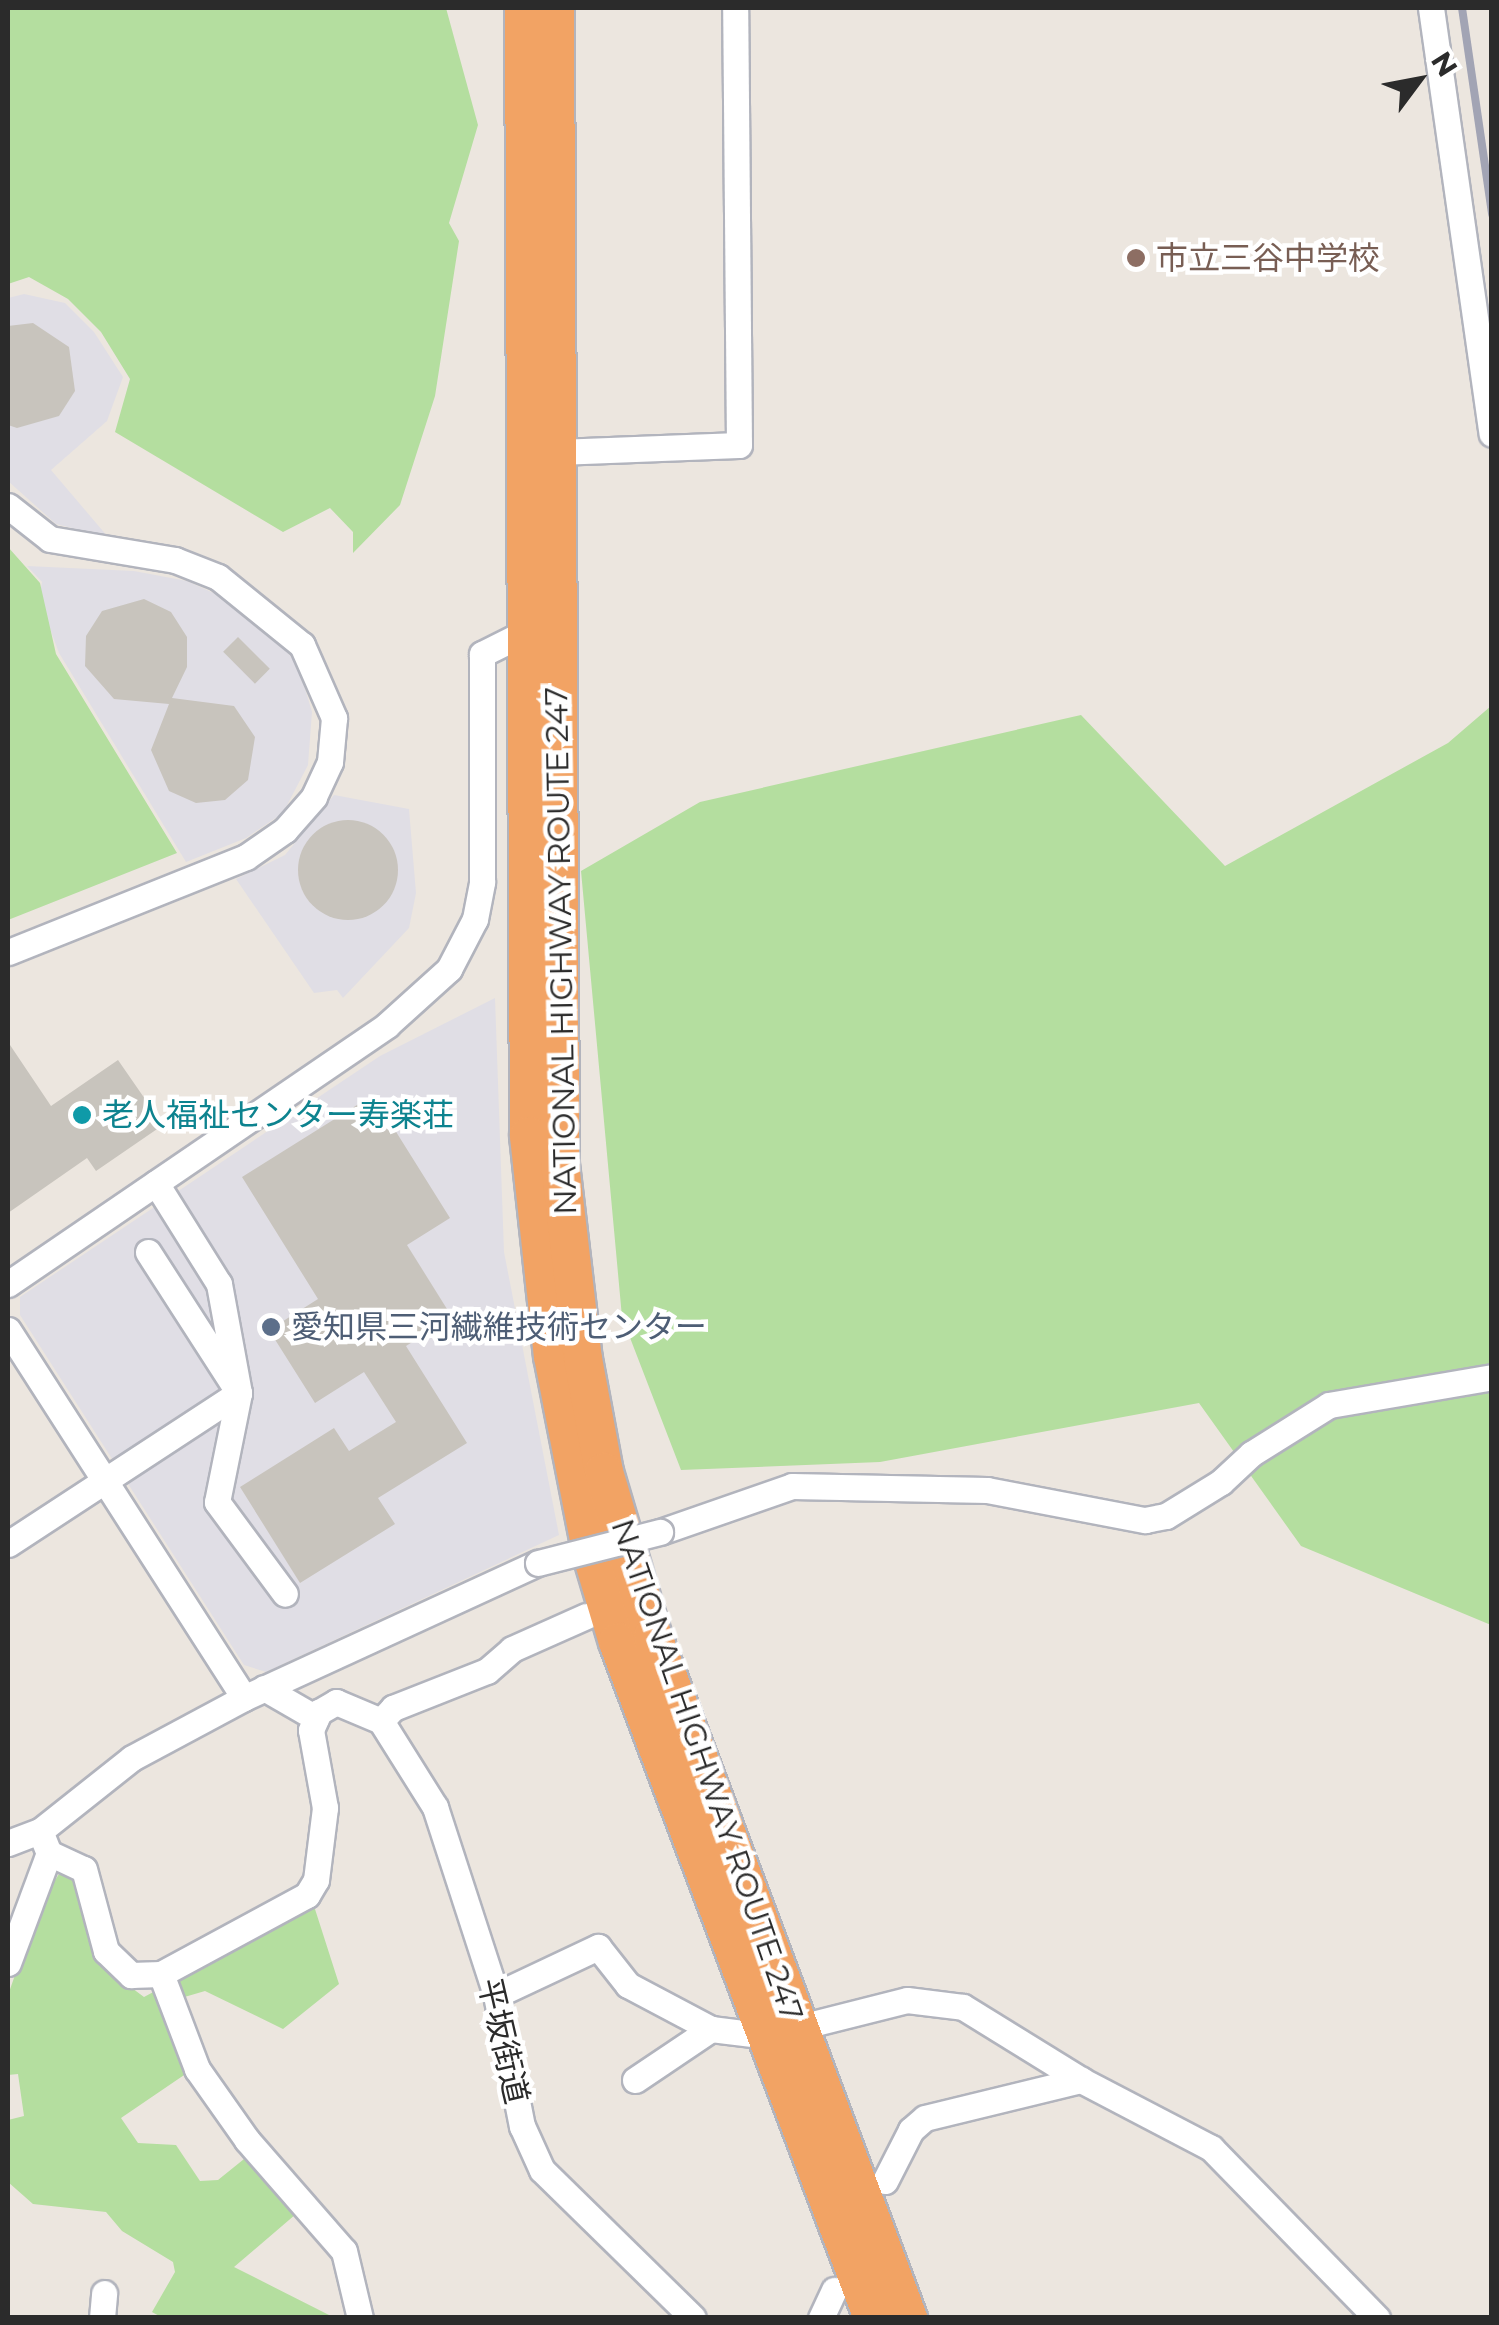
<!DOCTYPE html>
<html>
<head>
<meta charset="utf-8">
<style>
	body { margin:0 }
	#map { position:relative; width:1499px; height:2325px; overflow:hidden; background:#ece6df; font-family:Montserrat,"Noto Sans JP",sans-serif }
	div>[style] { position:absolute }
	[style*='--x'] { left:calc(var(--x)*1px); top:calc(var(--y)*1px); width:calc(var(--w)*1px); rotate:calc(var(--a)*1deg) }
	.industrial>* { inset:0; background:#e0dee5 }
	.green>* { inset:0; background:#b4de9f }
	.building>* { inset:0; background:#c8c4bd; transform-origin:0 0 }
	.round { border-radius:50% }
	.roads { filter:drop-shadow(2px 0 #b2b4bd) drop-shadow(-2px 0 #b2b4bd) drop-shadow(0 2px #b2b4bd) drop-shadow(0 -2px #b2b4bd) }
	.minor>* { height:25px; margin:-12.5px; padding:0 12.5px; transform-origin:12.5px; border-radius:12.5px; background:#fff }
	.highway>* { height:38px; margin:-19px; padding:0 19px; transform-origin:19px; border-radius:19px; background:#f2a364 }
	.rail>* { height:8px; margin:-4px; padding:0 4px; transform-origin:4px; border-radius:4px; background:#a2a4b4 }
	.bridges { filter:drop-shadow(2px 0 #b2b4bd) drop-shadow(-2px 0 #b2b4bd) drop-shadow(0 2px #b2b4bd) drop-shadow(0 -2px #b2b4bd) }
	.minor-bridge>* { height:25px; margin:-12.5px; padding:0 12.5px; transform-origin:12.5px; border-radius:12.5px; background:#fff }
	.dots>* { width:28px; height:28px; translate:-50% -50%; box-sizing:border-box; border:5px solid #fff; border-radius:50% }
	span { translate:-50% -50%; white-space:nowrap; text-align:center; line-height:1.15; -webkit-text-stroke:9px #fff; paint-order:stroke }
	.education-label { font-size:32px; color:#785e54 }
	.left { translate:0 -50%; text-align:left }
	.street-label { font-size:32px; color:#2b2b2b }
	.culture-label { font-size:32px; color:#0d838f }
	.service-label { font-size:32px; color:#4e5e75 }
	.frame { position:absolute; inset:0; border:10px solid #2b2b2b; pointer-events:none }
	.north { position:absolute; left:1369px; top:30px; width:100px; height:100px; -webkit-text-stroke:8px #fff; paint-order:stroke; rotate:58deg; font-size:28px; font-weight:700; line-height:40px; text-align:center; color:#2b2b2b }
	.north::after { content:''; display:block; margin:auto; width:35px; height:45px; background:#2b2b2b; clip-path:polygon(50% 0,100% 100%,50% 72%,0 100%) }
</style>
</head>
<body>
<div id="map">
	<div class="industrial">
		<div style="clip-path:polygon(24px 294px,65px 303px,94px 332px,123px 377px,107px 421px,51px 470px,108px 537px,56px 524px,8px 481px,8px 298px)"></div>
		<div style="clip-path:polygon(27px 566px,134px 571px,187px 581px,229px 600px,272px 634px,298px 665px,312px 712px,308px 765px,283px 813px,246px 838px,186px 862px,59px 653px,39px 599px,42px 582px)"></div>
		<div style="clip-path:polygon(334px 795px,409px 809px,416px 893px,409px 928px,343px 998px,337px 990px,314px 993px,236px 879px,285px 855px)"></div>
		<div style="clip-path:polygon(495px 998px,504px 1252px,559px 1535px,266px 1672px,244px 1665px,20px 1315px,20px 1297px,380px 1056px)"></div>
	</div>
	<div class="green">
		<div style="clip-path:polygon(8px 8px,446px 8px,478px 125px,449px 223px,459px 241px,435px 396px,400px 505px,353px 553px,353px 532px,330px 508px,283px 532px,115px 432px,130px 379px,101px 332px,68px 299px,29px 277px,8px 284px)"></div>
		<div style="clip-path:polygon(8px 547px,40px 583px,56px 654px,177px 853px,8px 920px)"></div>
		<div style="clip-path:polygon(1491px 706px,1491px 1625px,1301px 1546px,1199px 1403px,880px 1462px,681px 1470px,622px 1317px,581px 871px,700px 802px,1081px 715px,1225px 866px,1448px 743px)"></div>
		<div style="clip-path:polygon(59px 1874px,78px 1879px,105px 1968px,144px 1997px,314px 1906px,339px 1984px,283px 2029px,205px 1991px,164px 2003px,190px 2071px,121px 2118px,138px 2143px,176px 2145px,200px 2181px,218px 2180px,249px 2155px,296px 2214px,234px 2267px,333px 2317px,161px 2317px,152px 2312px,175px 2272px,173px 2262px,122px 2231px,106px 2212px,33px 2204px,8px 2182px,8px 2120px,24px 2116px,18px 2074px,8px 2075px,8px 1995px,40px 1904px)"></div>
	</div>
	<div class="building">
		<div style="clip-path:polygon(33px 323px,69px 347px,75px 391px,59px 416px,17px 428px,8px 425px,8px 326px)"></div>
		<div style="clip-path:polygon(144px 599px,171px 612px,187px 637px,187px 667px,172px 698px,234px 706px,255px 737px,248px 780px,225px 800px,196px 803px,169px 791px,151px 750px,169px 704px,114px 699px,85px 666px,86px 636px,102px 611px)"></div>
		<div style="left:238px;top:637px;width:45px;height:21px;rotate:45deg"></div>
		<div class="round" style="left:298px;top:820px;width:100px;height:100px"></div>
		<div style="clip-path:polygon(8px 1042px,51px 1106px,118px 1060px,163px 1125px,96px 1171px,87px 1158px,8px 1213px)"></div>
		<div style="clip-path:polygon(373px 1095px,450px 1218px,407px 1245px,452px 1317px,406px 1346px,467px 1443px,378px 1498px,395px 1524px,300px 1583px,240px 1487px,334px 1428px,349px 1451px,396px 1422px,364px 1372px,315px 1403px,269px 1330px,318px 1299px,242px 1177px)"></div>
	</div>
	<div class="roads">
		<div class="minor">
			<div style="--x:1431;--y:8;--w:430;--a:81.9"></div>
			<div style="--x:557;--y:452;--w:182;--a:-2.2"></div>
			<div style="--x:739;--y:445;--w:437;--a:-90.5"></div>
			<div style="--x:8;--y:506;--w:53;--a:38.2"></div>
			<div style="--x:50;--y:539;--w:127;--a:9.5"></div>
			<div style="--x:175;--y:560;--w:46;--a:21.6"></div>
			<div style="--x:218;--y:577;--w:108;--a:39"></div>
			<div style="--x:302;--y:645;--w:80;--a:66.3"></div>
			<div style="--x:334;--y:718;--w:44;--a:95.2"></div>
			<div style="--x:330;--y:762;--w:38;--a:115"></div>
			<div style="--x:314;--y:797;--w:44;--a:131.3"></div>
			<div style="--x:285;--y:830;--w:47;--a:145.3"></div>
			<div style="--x:246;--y:857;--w:256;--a:158.2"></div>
			<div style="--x:148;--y:1252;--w:168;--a:57.2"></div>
			<div style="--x:239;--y:1393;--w:111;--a:101.4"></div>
			<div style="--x:217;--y:1502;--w:114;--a:53.5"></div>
			<div style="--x:8;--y:1284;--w:459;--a:-34.3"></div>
			<div style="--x:387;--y:1025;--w:84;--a:-42.1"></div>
			<div style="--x:449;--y:969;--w:56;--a:-62.5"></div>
			<div style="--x:475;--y:919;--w:38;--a:-79"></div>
			<div style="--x:482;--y:882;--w:228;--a:-90"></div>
			<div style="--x:482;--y:654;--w:49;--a:-26.6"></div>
			<div style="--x:8;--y:1330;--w:437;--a:57.3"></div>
			<div style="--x:660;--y:1532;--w:140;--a:-19.2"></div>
			<div style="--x:792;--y:1486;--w:195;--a:1.2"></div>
			<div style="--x:987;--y:1490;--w:161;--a:10.8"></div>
			<div style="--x:1145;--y:1520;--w:21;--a:-11"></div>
			<div style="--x:1166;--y:1516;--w:65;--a:-31.7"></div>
			<div style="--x:1221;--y:1482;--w:41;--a:-43"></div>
			<div style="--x:1251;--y:1454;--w:92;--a:-32.1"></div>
			<div style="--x:1329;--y:1405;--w:165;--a:-9.7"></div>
			<div style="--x:8;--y:1544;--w:276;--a:-33.2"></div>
			<div style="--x:239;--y:1393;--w:111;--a:-100.4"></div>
			<div style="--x:219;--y:1284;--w:119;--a:-122"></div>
			<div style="--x:264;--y:1688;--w:60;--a:30"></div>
			<div style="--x:381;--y:1721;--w:18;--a:-47"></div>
			<div style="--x:393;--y:1708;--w:101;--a:-21.5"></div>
			<div style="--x:487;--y:1671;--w:33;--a:-41"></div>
			<div style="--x:512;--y:1649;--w:81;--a:-24"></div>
			<div style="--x:40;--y:1831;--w:24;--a:68"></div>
			<div style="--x:49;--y:1853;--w:38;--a:25"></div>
			<div style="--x:84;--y:1869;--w:85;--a:75"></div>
			<div style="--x:106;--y:1951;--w:35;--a:44"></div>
			<div style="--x:131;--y:1975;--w:30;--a:-2"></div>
			<div style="--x:161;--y:1974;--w:166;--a:-28.4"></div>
			<div style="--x:307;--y:1895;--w:17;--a:-59"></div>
			<div style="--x:316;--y:1880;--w:73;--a:-82.9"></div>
			<div style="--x:325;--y:1808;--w:79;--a:-100.2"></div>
			<div style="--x:311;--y:1730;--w:20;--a:-66"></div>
			<div style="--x:319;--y:1712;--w:20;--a:-30"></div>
			<div style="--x:336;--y:1702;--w:49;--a:22.9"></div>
			<div style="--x:381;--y:1721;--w:102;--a:57.9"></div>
			<div style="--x:435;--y:1807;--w:198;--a:72"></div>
			<div style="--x:496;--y:1995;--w:134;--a:78.8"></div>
			<div style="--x:522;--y:2126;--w:48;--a:65.6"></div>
			<div style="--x:542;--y:2170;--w:211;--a:44.4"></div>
			<div style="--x:8;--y:1843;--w:34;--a:-21"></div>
			<div style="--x:40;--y:1831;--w:117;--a:-38.4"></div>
			<div style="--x:132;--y:1758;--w:127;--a:-28.2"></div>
			<div style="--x:244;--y:1698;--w:324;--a:-24.7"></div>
			<div style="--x:8;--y:1963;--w:117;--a:-69.6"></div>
			<div style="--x:161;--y:1974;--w:102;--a:69.2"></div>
			<div style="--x:197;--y:2069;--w:87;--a:54.8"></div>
			<div style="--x:247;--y:2140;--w:147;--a:48.9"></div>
			<div style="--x:344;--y:2251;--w:69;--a:76.6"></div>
			<div style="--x:496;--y:1995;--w:113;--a:-25.2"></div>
			<div style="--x:598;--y:1947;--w:48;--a:51.7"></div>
			<div style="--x:628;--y:1985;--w:94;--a:27.9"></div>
			<div style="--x:711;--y:2029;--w:56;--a:7.1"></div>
			<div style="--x:796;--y:2028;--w:114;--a:-14.2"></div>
			<div style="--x:907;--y:2000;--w:56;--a:7.1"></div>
			<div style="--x:963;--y:2007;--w:139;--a:31.7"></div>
			<div style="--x:1081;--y:2080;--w:147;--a:27.6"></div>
			<div style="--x:1211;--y:2148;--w:238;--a:45.7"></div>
			<div style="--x:635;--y:2080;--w:92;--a:-33.9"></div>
			<div style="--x:885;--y:2181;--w:57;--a:-63"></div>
			<div style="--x:911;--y:2130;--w:18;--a:-41"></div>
			<div style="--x:925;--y:2118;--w:161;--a:-13.7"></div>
			<div style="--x:102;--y:2318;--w:25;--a:-85"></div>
			<div style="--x:821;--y:2318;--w:31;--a:-65"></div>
		</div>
		<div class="highway">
			<div style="--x:524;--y:8;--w:1128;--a:89.75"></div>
			<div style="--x:529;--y:1136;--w:221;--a:83.8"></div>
			<div style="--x:553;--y:1356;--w:203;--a:78.9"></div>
			<div style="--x:592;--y:1555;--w:91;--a:73.4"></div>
			<div style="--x:618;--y:1642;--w:722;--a:69.33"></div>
			<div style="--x:555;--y:8;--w:1156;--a:89.75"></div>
			<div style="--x:560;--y:1164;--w:196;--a:83.3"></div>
			<div style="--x:583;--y:1359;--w:115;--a:79.5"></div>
			<div style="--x:604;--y:1472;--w:172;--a:73.5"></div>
			<div style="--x:653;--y:1637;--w:727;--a:69.47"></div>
		</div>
	</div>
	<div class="rail">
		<div style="--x:1462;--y:8;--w:208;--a:81.7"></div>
	</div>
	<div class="bridges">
		<div class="minor-bridge">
			<div style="--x:538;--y:1563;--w:126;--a:-14.3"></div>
		</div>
	</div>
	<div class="dots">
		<div style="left:1136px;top:258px;background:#8d6e63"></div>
		<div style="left:82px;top:1115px;background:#0f9aa8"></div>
		<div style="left:271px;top:1327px;background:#5c6f8a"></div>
	</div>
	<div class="education-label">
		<span class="left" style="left:1156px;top:258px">市立三谷中学校</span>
	</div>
	<div class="street-label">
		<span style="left:561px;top:951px;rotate:-91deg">NATIONAL HIGHWAY ROUTE 247</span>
		<span style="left:707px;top:1770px;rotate:71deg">NATIONAL HIGHWAY ROUTE 247</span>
		<span style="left:503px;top:2041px;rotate:77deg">平坂街道</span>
	</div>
	<div class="culture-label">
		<span class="left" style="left:102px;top:1115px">老人福祉センター寿楽荘</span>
	</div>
	<div class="service-label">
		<span class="left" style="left:291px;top:1327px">愛知県三河繊維技術センター</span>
	</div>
	<div class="frame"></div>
	<div class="north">N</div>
</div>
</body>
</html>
